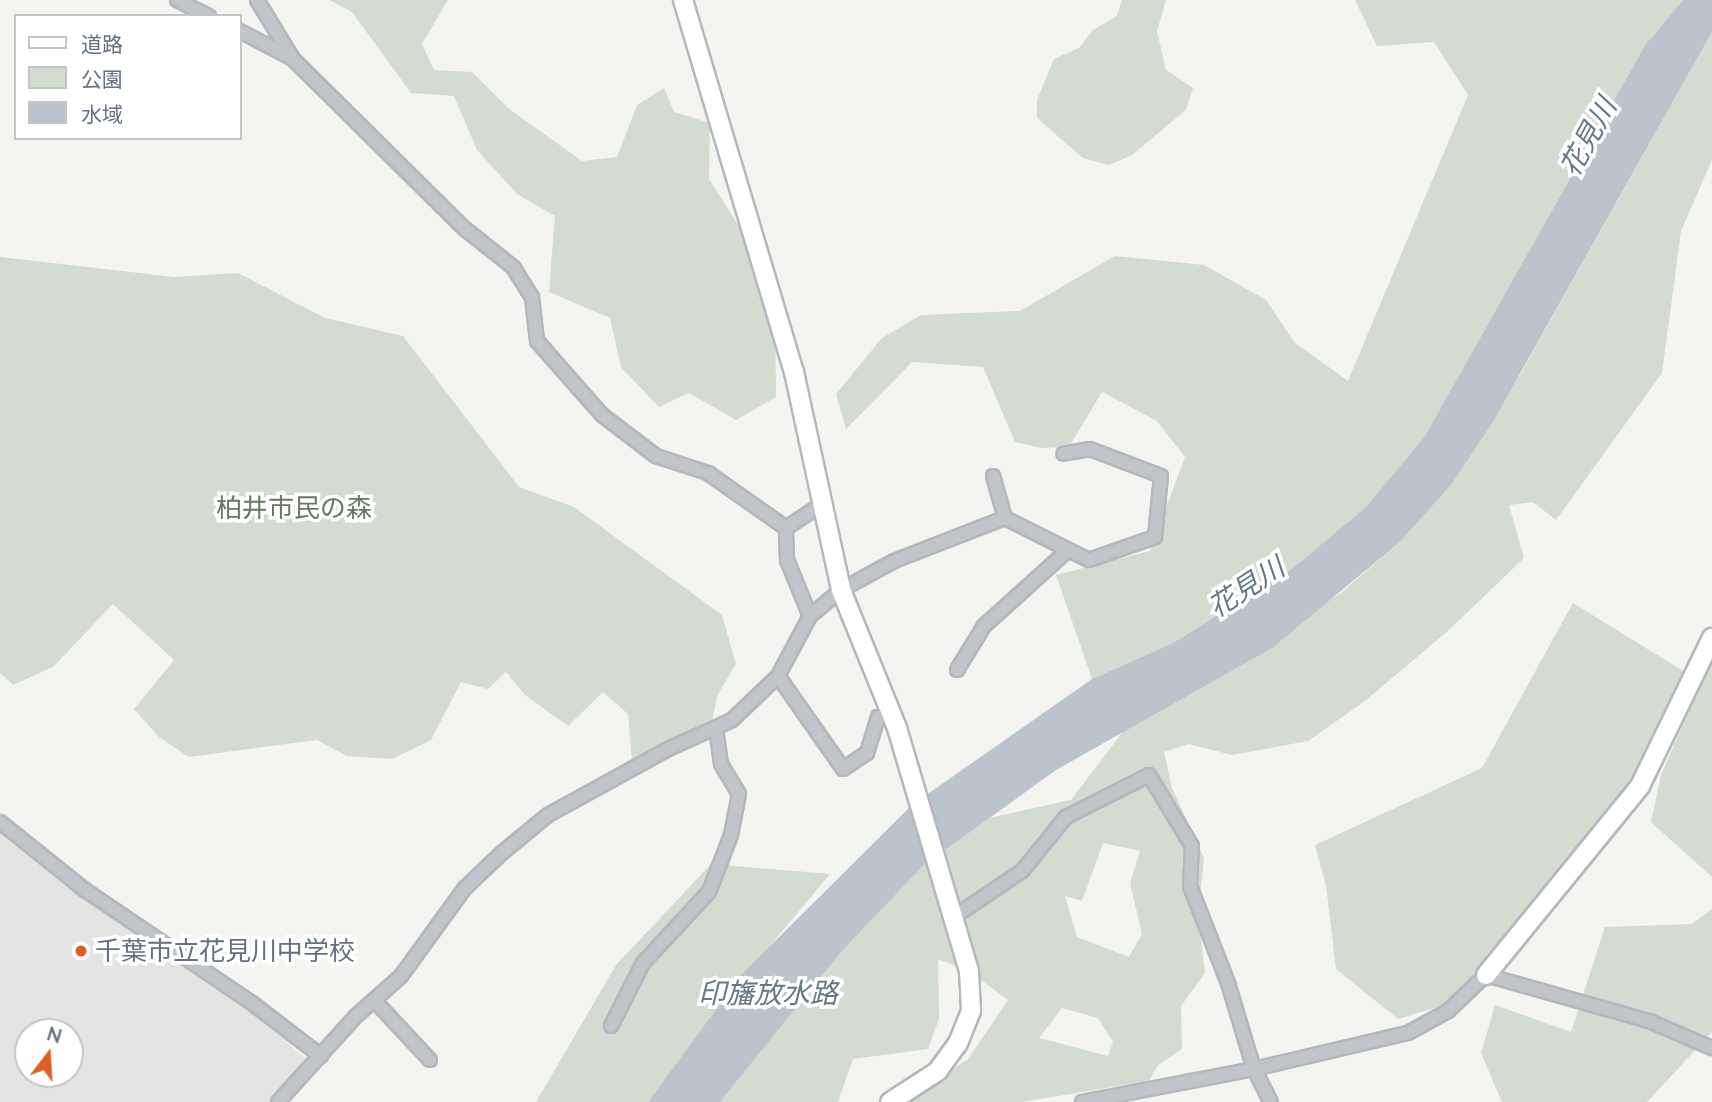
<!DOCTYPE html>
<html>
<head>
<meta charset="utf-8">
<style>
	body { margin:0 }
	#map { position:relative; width:1712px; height:1102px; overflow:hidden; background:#f4f4f0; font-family:Mulish,"Noto Sans JP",sans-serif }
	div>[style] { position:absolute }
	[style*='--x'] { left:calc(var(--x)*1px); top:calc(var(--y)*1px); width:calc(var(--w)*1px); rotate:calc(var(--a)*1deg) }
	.built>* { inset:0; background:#e4e5e3 }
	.green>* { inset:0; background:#d4dbd1 }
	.water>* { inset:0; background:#bac4ca }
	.roads { filter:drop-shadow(2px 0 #b4b8bc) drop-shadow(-2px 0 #b4b8bc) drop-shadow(0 2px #b4b8bc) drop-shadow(0 -2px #b4b8bc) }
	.street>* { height:12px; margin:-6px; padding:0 6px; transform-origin:6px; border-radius:6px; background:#c1c4c8 }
	.secondary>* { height:18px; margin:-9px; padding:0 9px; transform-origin:9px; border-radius:9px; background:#fff }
	.dots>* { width:19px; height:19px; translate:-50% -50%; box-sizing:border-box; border:4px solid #fff; border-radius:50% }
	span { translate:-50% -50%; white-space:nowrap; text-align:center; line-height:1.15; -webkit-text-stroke:7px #fff; paint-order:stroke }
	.park-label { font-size:26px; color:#657862 }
	.poi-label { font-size:26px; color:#637180 }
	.left { translate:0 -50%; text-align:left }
	.water-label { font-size:28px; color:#637a85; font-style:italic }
	.legend { position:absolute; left:14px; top:14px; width:228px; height:126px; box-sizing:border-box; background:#fff; border:2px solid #c1c6cc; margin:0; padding:9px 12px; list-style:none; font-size:21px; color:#637180 }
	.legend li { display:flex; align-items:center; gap:14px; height:35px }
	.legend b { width:35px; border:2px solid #c1c6cc }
	.north { position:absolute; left:14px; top:1018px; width:70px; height:70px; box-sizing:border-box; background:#fff; border:2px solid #c1c6cc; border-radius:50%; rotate:17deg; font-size:19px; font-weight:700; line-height:28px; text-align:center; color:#637180 }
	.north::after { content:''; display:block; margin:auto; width:24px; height:32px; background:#e05e24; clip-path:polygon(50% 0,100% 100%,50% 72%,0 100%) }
</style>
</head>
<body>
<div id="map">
	<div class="built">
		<div style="clip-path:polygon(evenodd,0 834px,80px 897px,263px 1021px,307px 1060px,304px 1074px,273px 1102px,0 1102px,0 834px,28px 1032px,70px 1032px,70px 1074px,28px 1074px,28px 1032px)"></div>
	</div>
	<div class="green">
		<div style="clip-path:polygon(329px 0,448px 0,422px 44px,434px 70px,472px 72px,509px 109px,582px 161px,617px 157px,637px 105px,664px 88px,674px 112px,710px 123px,709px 179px,775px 283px,776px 397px,736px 420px,689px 393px,659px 407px,621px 367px,610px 318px,549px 292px,555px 216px,517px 194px,477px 150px,454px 96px,411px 93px,352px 12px)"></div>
		<div style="clip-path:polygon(1122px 0,1166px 0,1157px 31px,1166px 70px,1193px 88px,1186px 110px,1132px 155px,1109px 165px,1083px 158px,1037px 118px,1037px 100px,1054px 59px,1079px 48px,1093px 30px,1117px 16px)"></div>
		<div style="clip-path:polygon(1355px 0,1683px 0,1650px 39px,1425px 436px,1366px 507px,1293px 568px,1173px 643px,1092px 679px,1056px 575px,1150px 551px,1185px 457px,1157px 421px,1102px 392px,1069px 447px,1042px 448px,1015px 442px,983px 367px,912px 362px,846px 429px,836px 394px,882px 338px,921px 315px,1020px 311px,1115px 256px,1204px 265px,1266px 300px,1294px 342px,1348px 381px,1468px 95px,1434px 42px,1377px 46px)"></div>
		<div style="clip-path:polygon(evenodd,1712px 32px,1712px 160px,1681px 231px,1662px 373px,1556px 520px,1533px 502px,1509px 505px,1524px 558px,1450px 629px,1365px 701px,1308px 741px,1232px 755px,1189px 744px,1164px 752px,1172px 788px,1204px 858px,1198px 917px,1205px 973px,1181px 1006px,1182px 1049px,1158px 1065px,1149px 1081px,1022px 1102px,904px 1102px,968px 1059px,1008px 1000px,969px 971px,938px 959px,939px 1019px,928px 1049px,853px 1059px,838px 1102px,720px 1102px,841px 952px,923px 866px,989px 818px,1071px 800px,1125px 729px,1341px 593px,1400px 542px,1451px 485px,1520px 375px,1712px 32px,1103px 843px,1140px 851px,1130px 883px,1142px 934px,1129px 957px,1077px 937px,1065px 896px,1082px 901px,1103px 843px,1712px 32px,1062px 1008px,1098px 1018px,1113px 1042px,1108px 1056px,1039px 1038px,1062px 1008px)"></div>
		<div style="clip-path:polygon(0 257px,174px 277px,238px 273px,325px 318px,403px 336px,519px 487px,574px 507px,722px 615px,736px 664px,717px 696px,710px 732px,668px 740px,632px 761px,628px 714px,603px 692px,568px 726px,525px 695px,506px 672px,488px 689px,461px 682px,431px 740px,392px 759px,347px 756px,317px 740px,189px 757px,159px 737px,134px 709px,174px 660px,113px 604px,53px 667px,13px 685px,0 673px)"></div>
		<div style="clip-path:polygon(1573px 603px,1688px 674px,1628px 795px,1450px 1003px,1398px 1019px,1336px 969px,1326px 885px,1315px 845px,1482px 768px)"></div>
		<div style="clip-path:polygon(1712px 658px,1712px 877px,1651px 822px,1661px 775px)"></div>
		<div style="clip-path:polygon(711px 864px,830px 874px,717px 1009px,648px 1102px,536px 1102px,616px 965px)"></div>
		<div style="clip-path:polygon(1712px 909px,1712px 1032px,1647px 1102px,1502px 1102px,1481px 1053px,1495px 1005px,1571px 1032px,1605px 927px,1692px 924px)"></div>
	</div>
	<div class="water">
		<div style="clip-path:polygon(1683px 0,1712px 0,1712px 32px,1494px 420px,1451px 485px,1400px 542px,1272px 648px,1056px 770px,923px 866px,841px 952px,720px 1102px,648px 1102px,743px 973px,912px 805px,1092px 679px,1173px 643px,1293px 568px,1366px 507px,1425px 436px,1646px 44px)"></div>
	</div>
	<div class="roads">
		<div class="street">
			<div style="--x:177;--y:0;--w:36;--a:27"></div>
			<div style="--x:257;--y:0;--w:69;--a:58.6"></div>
			<div style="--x:240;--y:31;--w:60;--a:27.8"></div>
			<div style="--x:293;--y:59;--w:242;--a:44.7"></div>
			<div style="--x:465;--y:229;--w:61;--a:38.4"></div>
			<div style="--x:513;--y:267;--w:36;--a:58"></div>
			<div style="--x:532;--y:297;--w:44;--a:83.5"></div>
			<div style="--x:537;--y:341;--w:98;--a:48.7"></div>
			<div style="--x:602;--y:415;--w:68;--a:37.2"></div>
			<div style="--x:656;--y:456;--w:55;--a:18.1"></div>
			<div style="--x:708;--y:473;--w:95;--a:35.2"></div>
			<div style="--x:993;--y:476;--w:44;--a:74.1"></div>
			<div style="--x:810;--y:616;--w:61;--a:-112.3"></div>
			<div style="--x:787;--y:560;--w:32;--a:-92"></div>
			<div style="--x:786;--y:528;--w:43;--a:-33.7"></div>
			<div style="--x:957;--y:670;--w:52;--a:-58.5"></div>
			<div style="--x:984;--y:626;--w:112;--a:-42.1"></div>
			<div style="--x:778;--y:676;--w:113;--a:55"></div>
			<div style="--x:843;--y:769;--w:29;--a:-34"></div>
			<div style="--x:867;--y:753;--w:38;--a:-73"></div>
			<div style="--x:0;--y:822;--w:109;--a:38.7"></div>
			<div style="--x:85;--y:890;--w:202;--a:34.1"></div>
			<div style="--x:252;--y:1003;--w:87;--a:37.5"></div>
			<div style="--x:954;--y:917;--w:82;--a:-34.1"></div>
			<div style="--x:1022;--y:871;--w:70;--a:-50.8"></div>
			<div style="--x:1066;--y:817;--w:93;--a:-26.8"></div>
			<div style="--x:1149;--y:775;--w:83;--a:58.8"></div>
			<div style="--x:1192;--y:846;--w:40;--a:92.9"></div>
			<div style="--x:1190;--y:886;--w:104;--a:68.6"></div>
			<div style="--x:1228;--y:983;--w:90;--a:73.2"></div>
			<div style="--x:1254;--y:1069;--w:37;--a:63"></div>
			<div style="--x:374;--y:1000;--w:82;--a:47"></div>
			<div style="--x:611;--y:1026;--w:71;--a:-63.1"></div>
			<div style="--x:643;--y:963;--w:97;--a:-47.1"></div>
			<div style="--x:709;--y:892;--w:61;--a:-68.9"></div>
			<div style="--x:731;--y:835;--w:42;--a:-79"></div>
			<div style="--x:739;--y:794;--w:35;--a:-121"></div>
			<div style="--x:721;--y:764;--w:34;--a:-98"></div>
			<div style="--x:278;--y:1102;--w:116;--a:-47.8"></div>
			<div style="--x:356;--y:1016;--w:60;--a:-41.6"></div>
			<div style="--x:401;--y:976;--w:109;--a:-54"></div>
			<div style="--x:465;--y:888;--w:52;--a:-43.5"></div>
			<div style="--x:503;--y:852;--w:58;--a:-39.4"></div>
			<div style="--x:548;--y:815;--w:135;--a:-28.8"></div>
			<div style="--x:666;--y:750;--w:72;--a:-24.4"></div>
			<div style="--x:732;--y:720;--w:64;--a:-43.7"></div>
			<div style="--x:778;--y:676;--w:68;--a:-61.9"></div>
			<div style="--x:810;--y:616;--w:40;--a:-40"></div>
			<div style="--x:841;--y:590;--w:60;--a:-28.7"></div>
			<div style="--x:894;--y:561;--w:119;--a:-21.2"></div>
			<div style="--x:1005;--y:518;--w:94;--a:26.6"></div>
			<div style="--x:1089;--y:560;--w:70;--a:-19.2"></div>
			<div style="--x:1155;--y:537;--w:61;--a:-84.4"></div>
			<div style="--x:1161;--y:476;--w:76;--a:-159.2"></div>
			<div style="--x:1090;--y:449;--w:27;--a:170"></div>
			<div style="--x:1082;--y:1102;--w:175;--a:-10.9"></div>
			<div style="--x:1254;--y:1069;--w:158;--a:-13.2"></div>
			<div style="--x:1408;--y:1033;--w:46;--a:-28.8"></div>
			<div style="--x:1448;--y:1011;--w:52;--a:-43.5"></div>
			<div style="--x:1486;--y:975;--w:169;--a:15.8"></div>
			<div style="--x:1649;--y:1021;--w:69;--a:23.2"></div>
		</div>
		<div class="secondary">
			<div style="--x:683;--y:0;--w:388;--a:73.4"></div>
			<div style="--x:794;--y:372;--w:223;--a:77.8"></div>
			<div style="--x:841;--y:590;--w:149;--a:67.9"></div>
			<div style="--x:897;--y:728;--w:253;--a:73.5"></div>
			<div style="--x:969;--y:971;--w:40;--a:87.1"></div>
			<div style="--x:971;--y:1011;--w:35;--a:112"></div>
			<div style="--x:958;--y:1043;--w:34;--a:126"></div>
			<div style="--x:938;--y:1071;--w:57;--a:147.1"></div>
			<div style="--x:1486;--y:975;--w:244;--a:-50.8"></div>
			<div style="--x:1640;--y:786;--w:165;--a:-64.1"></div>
		</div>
	</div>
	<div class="dots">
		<div style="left:81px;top:951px;background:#e05e24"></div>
	</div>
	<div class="park-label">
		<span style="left:294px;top:508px">柏井市民の森</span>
	</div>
	<div class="poi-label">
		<span class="left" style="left:95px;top:951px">千葉市立花見川中学校</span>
	</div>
	<div class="water-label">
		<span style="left:1588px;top:137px;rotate:-61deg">花見川</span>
		<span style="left:1246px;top:587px;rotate:-33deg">花見川</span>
		<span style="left:768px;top:993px">印旛放水路</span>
	</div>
	<ul class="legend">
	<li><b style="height:9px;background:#fff"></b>道路</li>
	<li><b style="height:19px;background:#d4dbd1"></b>公園</li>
	<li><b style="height:19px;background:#bac4ca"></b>水域</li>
	</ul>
	<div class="north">N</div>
</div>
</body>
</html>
